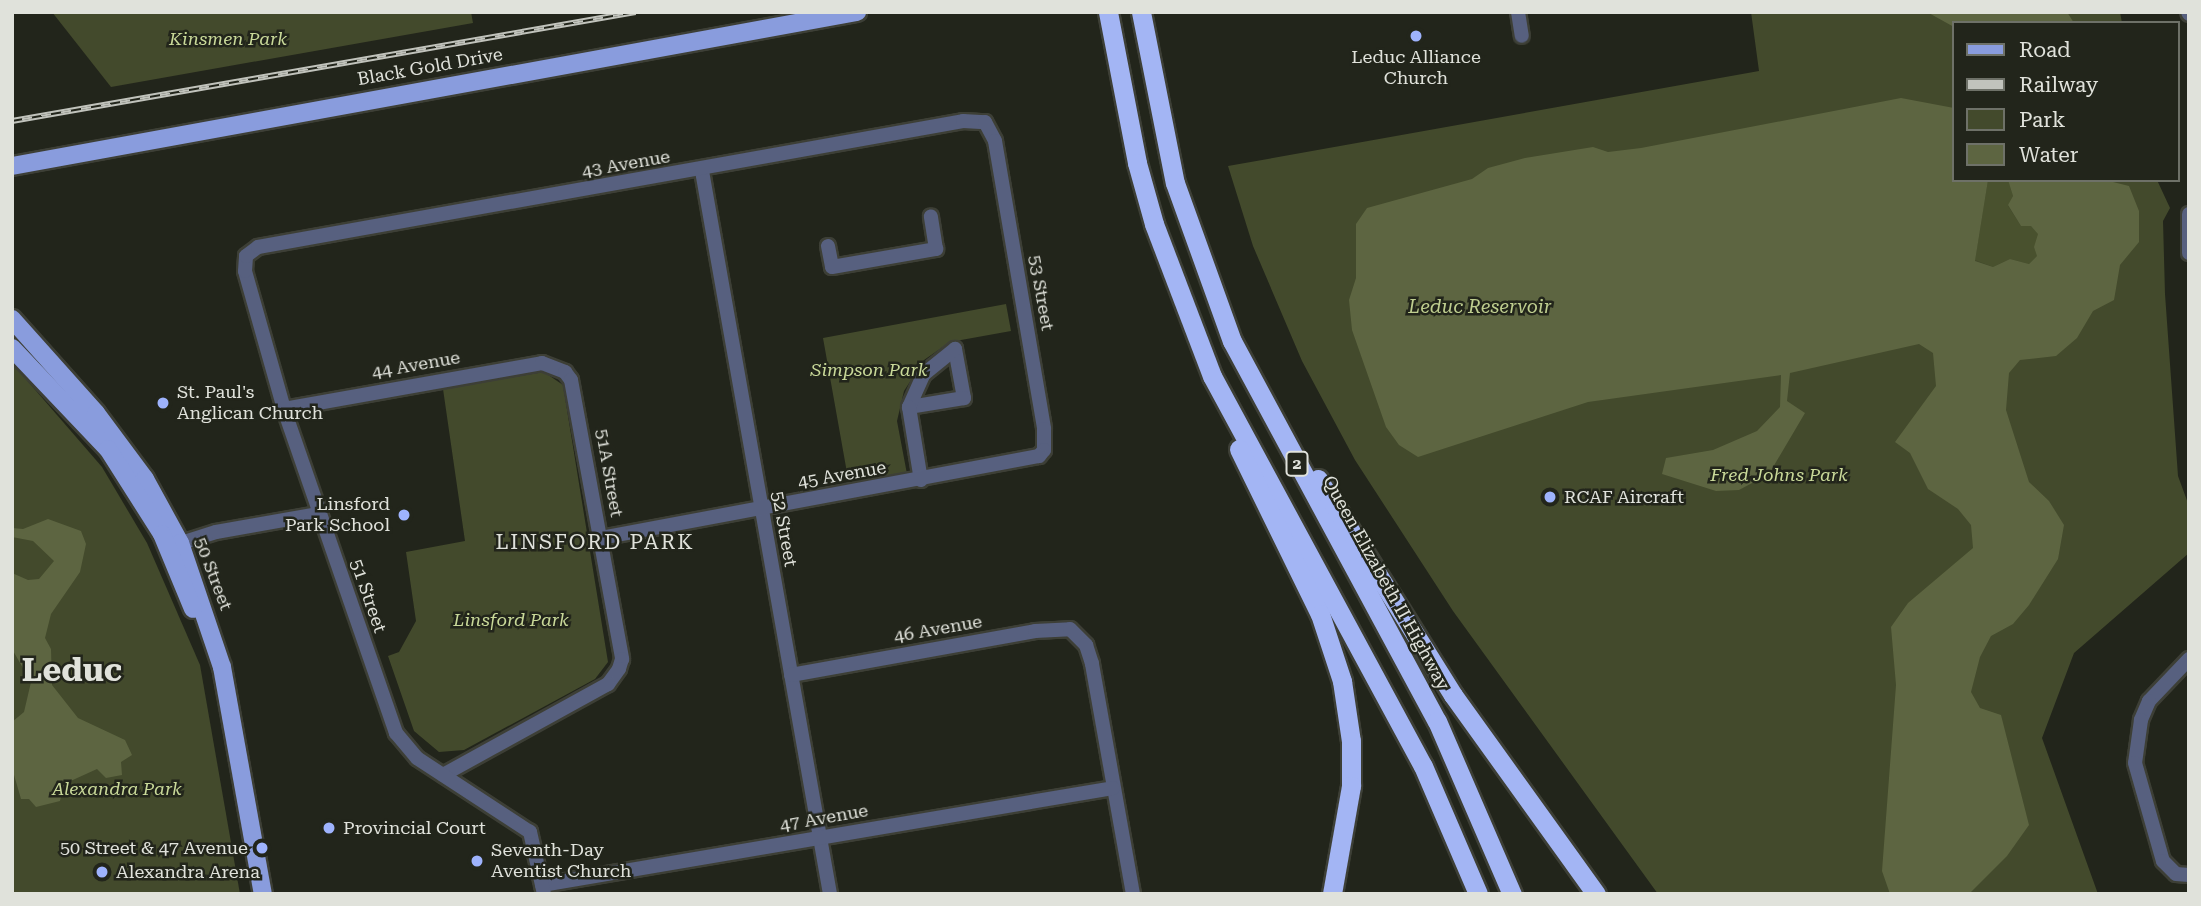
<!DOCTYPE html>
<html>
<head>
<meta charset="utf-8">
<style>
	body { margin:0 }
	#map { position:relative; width:2201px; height:906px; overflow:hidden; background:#22251b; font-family:"Roboto Serif",serif }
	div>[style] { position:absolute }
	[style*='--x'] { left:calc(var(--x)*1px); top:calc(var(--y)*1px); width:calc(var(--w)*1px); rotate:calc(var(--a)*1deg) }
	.green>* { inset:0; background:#434a2c }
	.forest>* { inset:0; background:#49512e }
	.water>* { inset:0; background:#5d6541 }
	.roads { filter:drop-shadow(2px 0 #3d3f36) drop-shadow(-2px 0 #3d3f36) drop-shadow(0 2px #3d3f36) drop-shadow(0 -2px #3d3f36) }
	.minor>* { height:14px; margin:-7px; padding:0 7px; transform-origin:7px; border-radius:7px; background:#57607f }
	.major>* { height:18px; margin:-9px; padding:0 9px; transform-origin:9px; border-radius:9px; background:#899cdd }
	.highway>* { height:19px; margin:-9.5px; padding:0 9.5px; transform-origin:9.5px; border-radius:9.5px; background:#a3b5f4 }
	.rail>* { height:6px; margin-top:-3px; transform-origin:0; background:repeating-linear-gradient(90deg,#22251b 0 10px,#c1c3bc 0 20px); box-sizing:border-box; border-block:2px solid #c1c3bc }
	.dots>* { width:19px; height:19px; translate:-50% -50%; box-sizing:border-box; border:4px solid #22251b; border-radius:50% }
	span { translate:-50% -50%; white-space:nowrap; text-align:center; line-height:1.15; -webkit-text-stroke:5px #22251b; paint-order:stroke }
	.shield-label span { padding:2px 5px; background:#22251b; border:2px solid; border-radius:5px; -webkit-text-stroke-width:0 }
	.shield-label { font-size:16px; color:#e0e2db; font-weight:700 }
	.park-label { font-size:18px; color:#c9d999; font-style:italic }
	.poi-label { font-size:18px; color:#e0e2db }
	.left { translate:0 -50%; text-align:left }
	.right { translate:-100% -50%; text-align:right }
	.street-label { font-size:18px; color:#e0e2db }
	.water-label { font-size:19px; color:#bfce8f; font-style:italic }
	.quarter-label { font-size:21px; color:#e0e2db; letter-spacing:2px }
	.town-label { font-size:32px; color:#e0e2db; font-weight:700 }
	.frame { position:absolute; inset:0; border:14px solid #e0e2db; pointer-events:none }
	.legend { position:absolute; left:1952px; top:21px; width:228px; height:161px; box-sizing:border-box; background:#22251b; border:2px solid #6e7168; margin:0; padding:9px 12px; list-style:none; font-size:21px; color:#e0e2db }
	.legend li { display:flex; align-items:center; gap:14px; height:35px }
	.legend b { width:35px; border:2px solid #6e7168 }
</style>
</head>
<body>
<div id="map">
	<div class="green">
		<div style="clip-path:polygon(52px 12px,471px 12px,473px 23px,111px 87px)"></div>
		<div style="clip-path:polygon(1751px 12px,2120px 12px,2122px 23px,1954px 23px,1954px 180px,2157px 180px,2170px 208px,2163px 221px,2165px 294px,2178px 476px,2189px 506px,2189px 553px,2074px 653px,2042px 738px,2098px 894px,1658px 894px,1453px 611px,1355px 460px,1302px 361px,1253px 246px,1228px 166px,1759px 71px)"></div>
		<div style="clip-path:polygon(1006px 304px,1011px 331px,950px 342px,924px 360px,904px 391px,897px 421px,907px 474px,849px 484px,823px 338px)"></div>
		<div style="clip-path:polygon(12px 363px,102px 467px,147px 543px,200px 665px,240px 894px,12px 894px)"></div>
		<div style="clip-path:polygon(544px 372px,563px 385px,608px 662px,595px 679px,464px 750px,439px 752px,414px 731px,388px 656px,399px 652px,416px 621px,406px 552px,465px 541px,443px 389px)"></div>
	</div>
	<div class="forest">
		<div style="clip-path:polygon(1988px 180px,2008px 180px,2013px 196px,2008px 206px,2021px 226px,2031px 226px,2039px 234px,2037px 256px,2029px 264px,2010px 259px,1993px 267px,1975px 260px)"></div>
	</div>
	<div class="water">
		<div style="clip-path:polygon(1927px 12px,2067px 12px,2074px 23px,1954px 23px,1954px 27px)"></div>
		<div style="clip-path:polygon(1901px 98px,1954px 108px,1954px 180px,1988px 180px,1975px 261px,1993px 267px,2010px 259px,2029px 264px,2037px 256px,2034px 247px,2038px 234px,2031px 226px,2021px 226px,2008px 205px,2013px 196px,2008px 180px,2105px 180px,2129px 186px,2139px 211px,2139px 242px,2120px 265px,2114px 300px,2093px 311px,2077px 338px,2056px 356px,2020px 360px,2009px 373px,2006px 410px,2029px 482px,2049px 501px,2064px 525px,2058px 559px,2029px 605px,2013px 624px,1991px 636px,1980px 657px,1971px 692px,1980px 708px,2001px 715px,2029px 825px,2007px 856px,1969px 894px,1890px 894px,1882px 871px,1896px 685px,1891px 627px,1908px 603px,1973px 548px,1971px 525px,1958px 509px,1928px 489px,1910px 453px,1895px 442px,1936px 386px,1933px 353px,1919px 344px,1790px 373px,1787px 401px,1805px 413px,1769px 474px,1739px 490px,1716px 491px,1662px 474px,1666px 458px,1713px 450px,1757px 431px,1780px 407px,1781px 375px,1588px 402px,1418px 457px,1399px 445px,1386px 427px,1352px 330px,1349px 300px,1356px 278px,1356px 224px,1367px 208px,1472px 179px,1488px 168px,1525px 158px,1593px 147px,1608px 152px,1641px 148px)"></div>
		<div style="clip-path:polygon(48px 519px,81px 531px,86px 544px,80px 572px,51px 614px,45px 638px,51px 649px,52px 685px,78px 718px,125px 740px,132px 755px,121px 762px,122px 775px,106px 778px,97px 769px,64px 784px,60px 801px,36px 807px,29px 799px,21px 799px,12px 768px,12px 722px,24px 712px,31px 682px,12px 649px,12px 573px,28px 580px,39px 579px,54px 561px,33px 541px,12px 537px,12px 528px,23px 529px)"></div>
	</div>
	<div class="roads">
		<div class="minor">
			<div style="--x:1518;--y:12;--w:24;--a:81"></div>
			<div style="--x:2188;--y:12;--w:2;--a:63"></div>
			<div style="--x:702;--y:171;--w:734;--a:79.96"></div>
			<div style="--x:2189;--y:214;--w:39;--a:90"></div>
			<div style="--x:828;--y:246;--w:21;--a:79"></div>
			<div style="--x:832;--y:267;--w:106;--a:-9.8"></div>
			<div style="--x:936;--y:249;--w:33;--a:-99"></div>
			<div style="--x:955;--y:349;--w:50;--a:79.6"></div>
			<div style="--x:964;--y:398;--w:56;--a:170.7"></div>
			<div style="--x:909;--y:407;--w:36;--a:-66"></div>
			<div style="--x:924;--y:374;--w:40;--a:-39"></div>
			<div style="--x:909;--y:407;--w:74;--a:80.7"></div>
			<div style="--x:284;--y:409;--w:262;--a:-10.1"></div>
			<div style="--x:542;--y:363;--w:25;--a:21"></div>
			<div style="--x:565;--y:372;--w:10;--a:53"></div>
			<div style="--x:571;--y:380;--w:284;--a:79.6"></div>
			<div style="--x:622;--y:659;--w:10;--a:107"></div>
			<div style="--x:619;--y:669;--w:19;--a:126"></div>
			<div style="--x:608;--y:684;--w:188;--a:151.1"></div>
			<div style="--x:172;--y:546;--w:46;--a:-17.7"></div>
			<div style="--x:216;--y:532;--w:104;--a:-10"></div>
			<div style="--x:2189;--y:659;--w:58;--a:133.6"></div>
			<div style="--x:2149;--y:701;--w:21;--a:113"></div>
			<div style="--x:2141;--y:720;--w:43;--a:97.9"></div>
			<div style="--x:2135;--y:763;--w:102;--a:74.1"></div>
			<div style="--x:2163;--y:861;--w:18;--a:45"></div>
			<div style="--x:2176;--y:874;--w:13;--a:4"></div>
			<div style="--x:791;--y:675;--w:248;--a:-10.2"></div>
			<div style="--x:1035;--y:631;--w:35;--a:-3"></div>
			<div style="--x:1070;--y:629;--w:23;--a:45"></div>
			<div style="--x:1086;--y:645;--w:20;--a:72"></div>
			<div style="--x:1092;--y:664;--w:234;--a:79.9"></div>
			<div style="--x:542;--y:885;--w:579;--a:-9.64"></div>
			<div style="--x:544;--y:894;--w:64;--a:-102.7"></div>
			<div style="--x:530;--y:832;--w:135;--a:-146.8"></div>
			<div style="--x:417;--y:758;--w:33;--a:-130"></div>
			<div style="--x:396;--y:733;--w:343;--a:-109.1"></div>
			<div style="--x:284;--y:409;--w:143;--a:-105.8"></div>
			<div style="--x:245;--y:271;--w:15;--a:-86"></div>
			<div style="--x:246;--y:256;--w:15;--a:-37"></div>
			<div style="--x:258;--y:247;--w:716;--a:-10.13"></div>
			<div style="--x:963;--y:121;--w:22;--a:3"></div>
			<div style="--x:985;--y:122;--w:21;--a:62"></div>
			<div style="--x:995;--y:141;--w:292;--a:80.3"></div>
			<div style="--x:1044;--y:429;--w:21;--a:90"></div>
			<div style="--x:1044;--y:450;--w:8;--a:130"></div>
			<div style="--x:1039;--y:456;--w:445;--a:169.4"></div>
		</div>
		<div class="major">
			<div style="--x:12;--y:166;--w:859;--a:-10.33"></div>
			<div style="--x:12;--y:319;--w:126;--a:48.2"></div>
			<div style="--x:96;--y:413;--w:82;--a:53.4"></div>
			<div style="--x:145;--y:479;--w:73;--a:61.3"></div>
			<div style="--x:180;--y:543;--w:131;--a:71.3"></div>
			<div style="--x:222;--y:667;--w:231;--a:79.8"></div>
			<div style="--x:12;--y:348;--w:139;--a:46.5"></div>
			<div style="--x:108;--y:449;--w:101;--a:57.6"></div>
			<div style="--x:162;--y:534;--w:81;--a:67.5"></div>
		</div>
		<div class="highway">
			<div style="--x:1108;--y:12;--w:154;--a:79.1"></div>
			<div style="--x:1137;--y:163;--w:63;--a:74.4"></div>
			<div style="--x:1154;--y:224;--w:163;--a:69.1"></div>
			<div style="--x:1212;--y:376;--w:443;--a:61.6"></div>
			<div style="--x:1423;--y:766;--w:139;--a:66.7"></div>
			<div style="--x:1141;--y:12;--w:174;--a:78.8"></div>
			<div style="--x:1175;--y:183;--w:168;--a:70.2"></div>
			<div style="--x:1232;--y:341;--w:432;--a:61.7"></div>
			<div style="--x:1437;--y:721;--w:189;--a:66.6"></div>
			<div style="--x:1239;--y:449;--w:184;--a:63.9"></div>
			<div style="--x:1320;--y:614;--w:71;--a:71.8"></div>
			<div style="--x:1342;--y:681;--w:61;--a:81.5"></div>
			<div style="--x:1351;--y:741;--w:45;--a:90"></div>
			<div style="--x:1351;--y:786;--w:110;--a:100"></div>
			<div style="--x:1318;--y:479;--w:255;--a:58"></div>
			<div style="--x:1453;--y:695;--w:245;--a:54.3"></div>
		</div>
	</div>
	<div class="rail">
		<div style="--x:12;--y:121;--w:633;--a:-9.91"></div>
	</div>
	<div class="dots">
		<div style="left:1416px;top:36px;background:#9eb3fd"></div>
		<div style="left:163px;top:403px;background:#9eb3fd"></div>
		<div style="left:1550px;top:497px;background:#9eb3fd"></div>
		<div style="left:404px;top:515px;background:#9eb3fd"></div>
		<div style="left:329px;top:828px;background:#9eb3fd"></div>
		<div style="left:262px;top:848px;background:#9eb3fd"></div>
		<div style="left:477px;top:861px;background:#9eb3fd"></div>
		<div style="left:102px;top:872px;background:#9eb3fd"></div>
	</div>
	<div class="shield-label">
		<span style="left:1297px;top:464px">2</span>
	</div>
	<div class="park-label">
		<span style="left:228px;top:39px">Kinsmen Park</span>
		<span style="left:869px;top:370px">Simpson Park</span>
		<span style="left:1779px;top:475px">Fred Johns Park</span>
		<span style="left:511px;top:620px">Linsford Park</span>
		<span style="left:117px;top:789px">Alexandra Park</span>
	</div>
	<div class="poi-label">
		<span style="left:1416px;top:68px">Leduc Alliance<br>Church</span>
		<span class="left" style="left:177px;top:403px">St. Paul's<br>Anglican Church</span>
		<span class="left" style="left:1564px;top:497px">RCAF Aircraft</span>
		<span class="right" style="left:390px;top:515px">Linsford<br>Park School</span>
		<span class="left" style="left:343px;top:828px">Provincial Court</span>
		<span class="right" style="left:248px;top:848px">50 Street &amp; 47 Avenue</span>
		<span class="left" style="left:491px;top:861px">Seventh-Day<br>Aventist Church</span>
		<span class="left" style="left:116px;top:872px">Alexandra Arena</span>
	</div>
	<div class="street-label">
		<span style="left:430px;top:67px;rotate:-10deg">Black Gold Drive</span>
		<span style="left:626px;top:164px;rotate:-10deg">43 Avenue</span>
		<span style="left:1041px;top:293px;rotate:80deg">53 Street</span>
		<span style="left:416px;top:365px;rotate:-10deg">44 Avenue</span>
		<span style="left:609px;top:473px;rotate:80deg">51A Street</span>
		<span style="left:842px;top:475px;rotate:-10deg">45 Avenue</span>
		<span style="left:784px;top:529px;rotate:80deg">52 Street</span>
		<span style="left:213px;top:574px;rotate:69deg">50 Street</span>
		<span style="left:1386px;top:583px;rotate:61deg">Queen Elizabeth II Highway</span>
		<span style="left:368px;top:596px;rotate:71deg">51 Street</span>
		<span style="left:938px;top:629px;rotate:-10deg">46 Avenue</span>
		<span style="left:824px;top:818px;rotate:-10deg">47 Avenue</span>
	</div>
	<div class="water-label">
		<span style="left:1480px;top:307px">Leduc Reservoir</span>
	</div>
	<div class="quarter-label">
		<span style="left:595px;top:542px">LINSFORD PARK</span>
	</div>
	<div class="town-label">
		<span style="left:72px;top:670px">Leduc</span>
	</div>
	<div class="frame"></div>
	<ul class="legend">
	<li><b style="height:9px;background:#899cdd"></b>Road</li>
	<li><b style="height:9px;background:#c1c3bc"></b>Railway</li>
	<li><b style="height:19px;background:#434a2c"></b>Park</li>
	<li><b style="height:19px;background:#5d6541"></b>Water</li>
	</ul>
</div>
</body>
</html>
